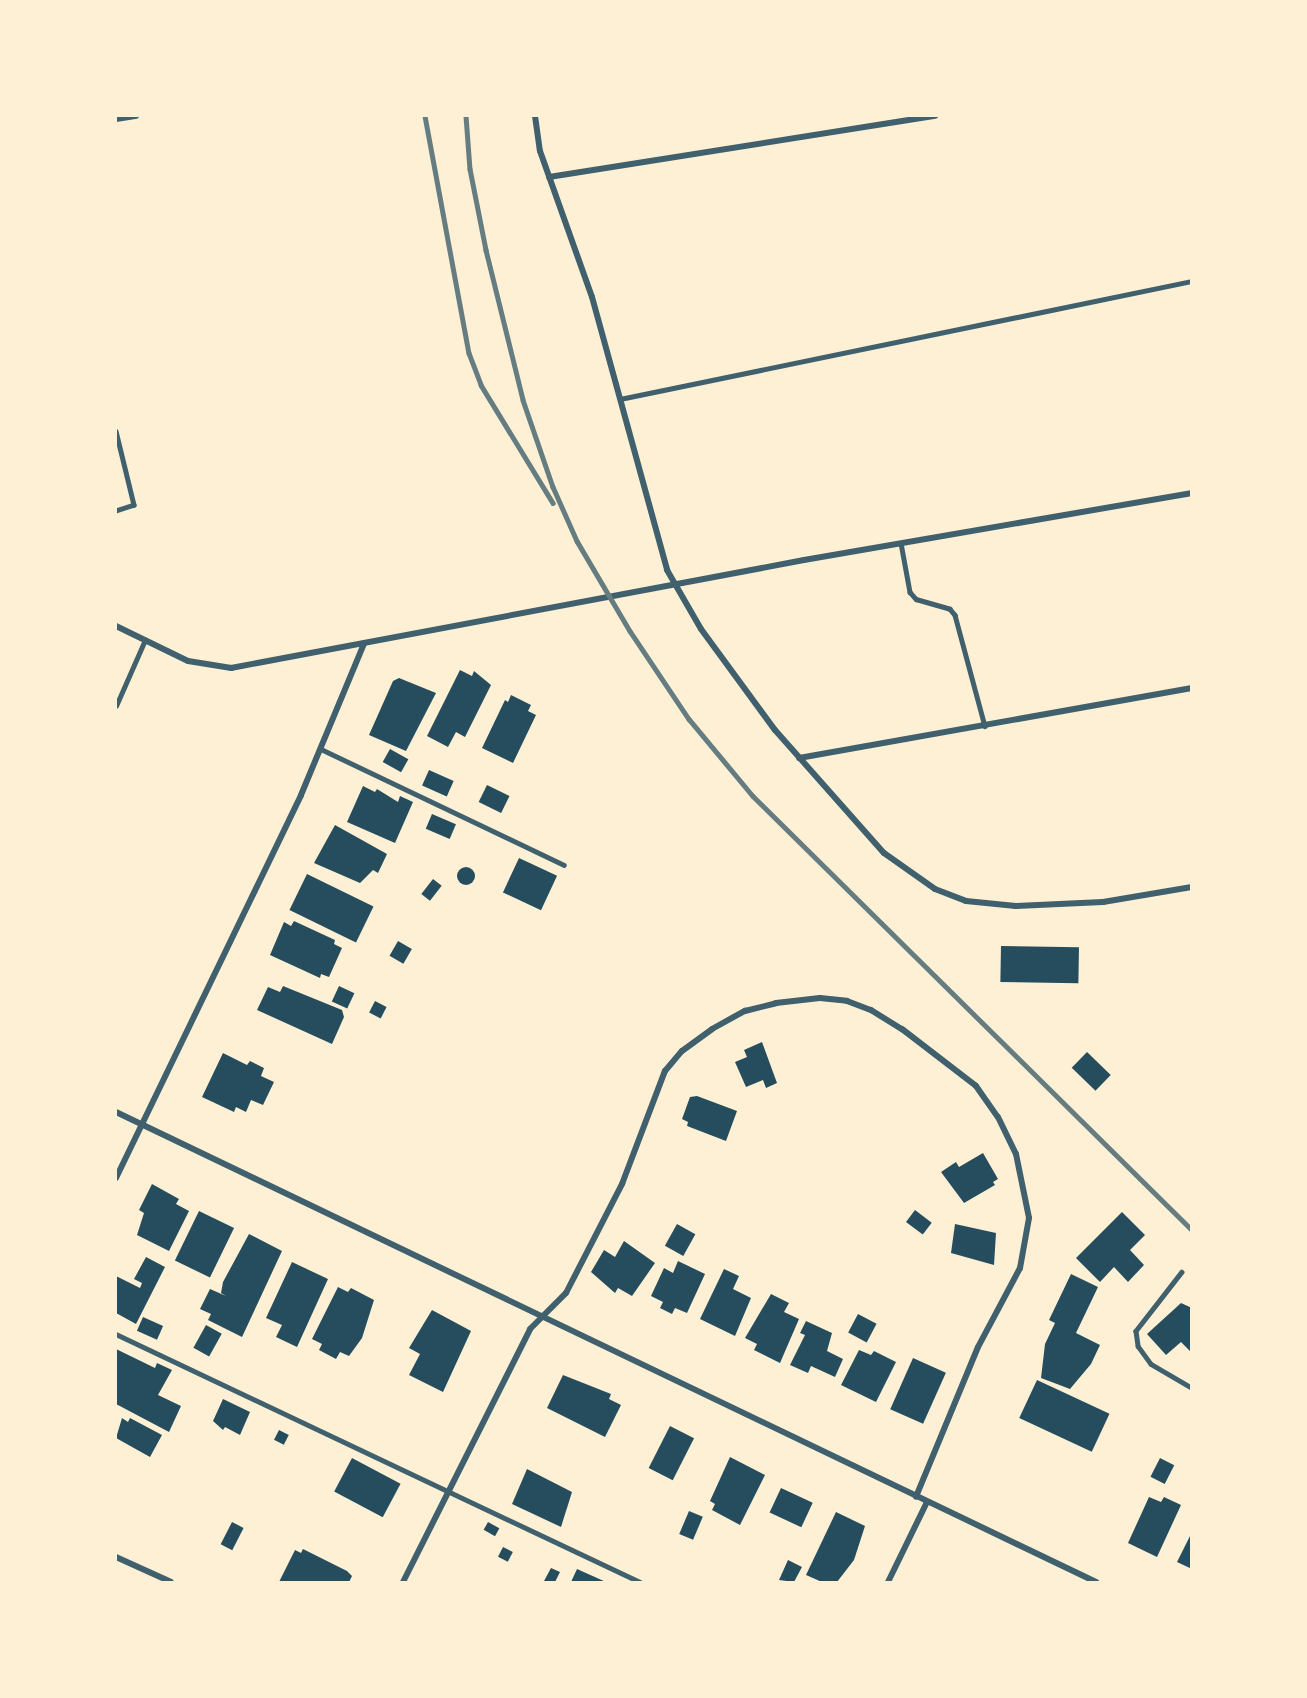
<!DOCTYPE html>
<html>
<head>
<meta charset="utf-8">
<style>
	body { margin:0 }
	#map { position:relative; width:1307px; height:1698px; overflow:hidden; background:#fdf0d5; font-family:"Titillium Web",sans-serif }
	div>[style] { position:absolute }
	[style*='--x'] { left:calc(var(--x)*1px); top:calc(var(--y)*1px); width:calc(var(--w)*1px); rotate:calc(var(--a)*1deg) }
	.building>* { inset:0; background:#264d5e; transform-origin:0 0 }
	.round { border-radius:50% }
	.service>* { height:4.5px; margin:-2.25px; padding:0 2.25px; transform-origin:2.25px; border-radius:2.25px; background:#3f606c }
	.minor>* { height:6px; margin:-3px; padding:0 3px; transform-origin:3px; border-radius:3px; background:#3f606c }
	.rail>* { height:4.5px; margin:-2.25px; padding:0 2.25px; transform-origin:2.25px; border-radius:2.25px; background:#657d81 }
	span { translate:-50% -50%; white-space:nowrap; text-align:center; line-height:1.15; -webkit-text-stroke:4.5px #fdf0d5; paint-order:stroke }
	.frame { position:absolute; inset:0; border:117px solid #fdf0d5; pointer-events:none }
</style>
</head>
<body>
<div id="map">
	<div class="building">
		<div style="clip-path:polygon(460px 670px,472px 676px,474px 671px,491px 685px,465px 737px,456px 732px,448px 747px,427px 736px)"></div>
		<div style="clip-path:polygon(399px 678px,436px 693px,406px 751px,369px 735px,393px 681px)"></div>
		<div style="clip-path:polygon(511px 695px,531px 705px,528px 711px,536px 715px,513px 763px,482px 748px,505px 700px,508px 702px)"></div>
		<div style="left:390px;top:749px;width:21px;height:15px;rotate:29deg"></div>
		<div style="left:429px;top:770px;width:27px;height:17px;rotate:24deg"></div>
		<div style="left:487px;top:785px;width:25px;height:19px;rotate:26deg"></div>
		<div style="clip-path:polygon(363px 786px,375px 792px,377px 789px,398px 802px,400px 796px,413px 802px,395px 843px,347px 822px)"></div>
		<div style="left:432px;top:814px;width:26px;height:16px;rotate:23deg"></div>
		<div style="clip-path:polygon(335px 825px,387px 854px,378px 873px,373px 870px,360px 883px,314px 863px)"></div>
		<div style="left:519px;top:858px;width:42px;height:38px;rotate:25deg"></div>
		<div class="round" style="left:457px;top:867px;width:18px;height:18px"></div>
		<div style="left:307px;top:874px;width:74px;height:40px;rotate:26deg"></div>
		<div style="left:433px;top:879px;width:11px;height:19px;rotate:38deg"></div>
		<div style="clip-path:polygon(294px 921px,335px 940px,334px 944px,342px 948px,329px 977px,321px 974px,320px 978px,270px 955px,284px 922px,291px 926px)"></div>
		<div style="left:398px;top:941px;width:16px;height:17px;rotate:30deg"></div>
		<div style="left:1001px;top:946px;width:78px;height:36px;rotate:1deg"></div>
		<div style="clip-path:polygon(283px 986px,342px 1010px,344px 1017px,332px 1044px,257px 1010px,268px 987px,280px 992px)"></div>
		<div style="left:339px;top:986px;width:17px;height:17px;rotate:25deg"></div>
		<div style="left:375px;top:1001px;width:13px;height:13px;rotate:27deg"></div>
		<div style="clip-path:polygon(762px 1042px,777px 1083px,766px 1088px,763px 1080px,746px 1087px,735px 1062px,747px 1057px,744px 1050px)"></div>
		<div style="left:1087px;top:1052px;width:33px;height:22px;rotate:44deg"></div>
		<div style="clip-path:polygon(223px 1053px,247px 1065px,250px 1061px,264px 1068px,261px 1076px,274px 1082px,263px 1105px,251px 1100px,246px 1112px,236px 1107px,234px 1112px,202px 1097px)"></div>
		<div style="clip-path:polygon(697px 1096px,737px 1111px,726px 1141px,687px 1126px,688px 1122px,682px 1119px,690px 1097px)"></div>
		<div style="clip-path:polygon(983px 1153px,998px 1179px,993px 1182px,995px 1185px,964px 1203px,941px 1172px,956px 1162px,959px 1167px)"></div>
		<div style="clip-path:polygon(152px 1184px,179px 1199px,176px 1204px,189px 1211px,169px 1251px,137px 1235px,144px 1213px,139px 1210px)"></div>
		<div style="left:915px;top:1210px;width:21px;height:15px;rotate:37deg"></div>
		<div style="left:199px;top:1211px;width:39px;height:55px;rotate:26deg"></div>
		<div style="clip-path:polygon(1122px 1212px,1145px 1235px,1130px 1250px,1144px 1265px,1128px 1282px,1114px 1267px,1100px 1282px,1076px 1258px)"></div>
		<div style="left:677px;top:1224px;width:21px;height:25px;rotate:29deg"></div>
		<div style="clip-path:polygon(955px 1224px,996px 1233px,994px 1265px,951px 1253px)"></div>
		<div style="clip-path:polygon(249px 1234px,282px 1251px,242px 1337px,208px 1320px,211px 1314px,200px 1309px,210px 1289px,226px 1296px,221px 1293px,223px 1282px)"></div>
		<div style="clip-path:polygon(624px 1241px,655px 1263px,632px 1296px,618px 1288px,615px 1293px,591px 1272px,604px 1250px,615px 1257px)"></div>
		<div style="clip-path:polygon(146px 1257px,165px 1267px,136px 1324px,116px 1313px,116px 1276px,140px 1288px,142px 1283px,134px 1279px)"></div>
		<div style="clip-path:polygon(678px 1261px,705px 1274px,687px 1313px,675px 1308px,672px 1314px,660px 1308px,663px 1302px,651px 1296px,664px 1268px,673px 1273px)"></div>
		<div style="clip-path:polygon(292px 1262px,328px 1279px,297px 1347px,276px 1337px,282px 1325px,266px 1318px)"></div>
		<div style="clip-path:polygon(724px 1269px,739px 1276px,733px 1289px,751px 1298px,735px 1336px,700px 1319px)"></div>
		<div style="clip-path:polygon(1071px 1274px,1098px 1287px,1076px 1333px,1100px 1345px,1091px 1364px,1070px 1389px,1041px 1378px,1045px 1344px,1055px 1323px,1049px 1320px)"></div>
		<div style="clip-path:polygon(338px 1287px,348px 1292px,351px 1288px,374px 1300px,362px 1338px,349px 1356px,340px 1352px,336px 1359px,319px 1350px,322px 1344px,312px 1339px)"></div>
		<div style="clip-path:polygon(771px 1294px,789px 1303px,784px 1312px,799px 1319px,780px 1363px,754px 1350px,757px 1344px,745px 1338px)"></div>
		<div style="clip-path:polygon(1181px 1303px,1192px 1308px,1192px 1353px,1181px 1342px,1166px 1355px,1147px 1334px)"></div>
		<div style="clip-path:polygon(432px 1310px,471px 1331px,443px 1392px,409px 1375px,420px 1354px,409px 1348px)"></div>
		<div style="left:858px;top:1314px;width:21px;height:21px;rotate:28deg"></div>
		<div style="left:143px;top:1317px;width:22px;height:15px;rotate:24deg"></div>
		<div style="clip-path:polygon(806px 1321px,832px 1333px,827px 1351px,843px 1359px,835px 1377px,811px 1366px,808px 1373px,790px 1365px,805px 1335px,800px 1333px)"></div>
		<div style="left:206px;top:1325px;width:18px;height:26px;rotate:29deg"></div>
		<div style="clip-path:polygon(116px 1349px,155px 1368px,157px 1363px,172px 1370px,158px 1395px,181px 1406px,169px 1432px,116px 1404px)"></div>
		<div style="clip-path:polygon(859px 1350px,871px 1355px,874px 1351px,896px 1362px,876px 1402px,841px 1385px)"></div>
		<div style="left:913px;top:1358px;width:36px;height:56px;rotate:24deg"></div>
		<div style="clip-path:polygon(563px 1375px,611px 1394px,609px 1399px,621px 1405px,605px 1437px,547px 1408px)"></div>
		<div style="left:1037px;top:1380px;width:80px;height:42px;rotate:25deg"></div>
		<div style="clip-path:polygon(223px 1399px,250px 1412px,240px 1435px,225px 1427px,223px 1430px,213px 1421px)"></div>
		<div style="clip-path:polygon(122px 1418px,128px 1422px,130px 1418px,162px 1435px,150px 1457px,116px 1438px)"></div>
		<div style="left:670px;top:1426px;width:27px;height:47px;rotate:27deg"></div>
		<div style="left:279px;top:1430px;width:11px;height:11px;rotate:27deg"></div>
		<div style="clip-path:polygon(730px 1457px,765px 1475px,740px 1525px,712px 1510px,715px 1504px,710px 1501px)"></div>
		<div style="left:352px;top:1458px;width:55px;height:38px;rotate:28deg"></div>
		<div style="left:1160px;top:1458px;width:16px;height:21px;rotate:27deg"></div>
		<div style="clip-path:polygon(527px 1469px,572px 1492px,561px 1527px,512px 1504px)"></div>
		<div style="left:781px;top:1488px;width:35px;height:27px;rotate:25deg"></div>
		<div style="clip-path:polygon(1149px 1497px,1161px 1502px,1164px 1497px,1181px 1505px,1157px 1557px,1128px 1543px)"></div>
		<div style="left:689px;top:1511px;width:15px;height:25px;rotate:23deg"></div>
		<div style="clip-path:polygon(836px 1512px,865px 1526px,854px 1560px,837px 1582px,822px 1582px,806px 1575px)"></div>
		<div style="left:232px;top:1522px;width:13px;height:25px;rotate:27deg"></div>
		<div style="left:488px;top:1522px;width:13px;height:9px;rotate:29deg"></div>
		<div style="clip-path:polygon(1192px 1532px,1192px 1569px,1177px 1562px)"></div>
		<div style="left:503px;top:1547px;width:11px;height:11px;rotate:27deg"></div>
		<div style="clip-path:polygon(303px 1549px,347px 1571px,352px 1576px,349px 1582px,279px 1582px,295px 1550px,301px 1553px)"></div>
		<div style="clip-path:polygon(788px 1560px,802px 1567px,794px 1582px,779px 1580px)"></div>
		<div style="clip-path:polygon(551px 1568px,560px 1572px,555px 1582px,544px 1581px)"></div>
		<div style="clip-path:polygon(577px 1569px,606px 1582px,571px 1582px)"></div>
	</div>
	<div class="service">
		<div style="--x:116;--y:119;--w:20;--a:-9"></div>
		<div style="--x:620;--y:399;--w:584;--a:-11.66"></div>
		<div style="--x:116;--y:431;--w:76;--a:76.3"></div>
		<div style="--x:134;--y:505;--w:19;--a:162"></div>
		<div style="--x:901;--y:543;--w:50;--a:79.6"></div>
		<div style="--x:910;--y:592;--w:9;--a:49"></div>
		<div style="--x:916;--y:599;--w:35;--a:16"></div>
		<div style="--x:950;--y:609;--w:8;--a:50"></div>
		<div style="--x:955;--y:615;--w:115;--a:74.9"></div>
		<div style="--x:116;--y:706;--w:72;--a:-66.3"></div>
		<div style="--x:321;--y:749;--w:269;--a:25.5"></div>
		<div style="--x:1182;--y:1272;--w:75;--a:127.9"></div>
		<div style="--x:1136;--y:1331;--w:15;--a:82"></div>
		<div style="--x:1138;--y:1346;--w:22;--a:54"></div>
		<div style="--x:1151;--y:1364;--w:48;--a:30.3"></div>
		<div style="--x:116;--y:1334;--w:580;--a:25.33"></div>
	</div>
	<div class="minor">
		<div style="--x:535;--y:116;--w:35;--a:82"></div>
		<div style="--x:540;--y:151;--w:155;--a:70.4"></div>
		<div style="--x:592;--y:297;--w:283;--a:74.6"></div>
		<div style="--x:667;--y:570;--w:68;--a:60"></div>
		<div style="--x:701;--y:629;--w:125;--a:53.8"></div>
		<div style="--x:775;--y:730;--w:164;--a:48.5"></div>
		<div style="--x:884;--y:853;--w:62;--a:35.2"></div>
		<div style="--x:935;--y:889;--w:33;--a:21"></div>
		<div style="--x:966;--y:901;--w:50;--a:5.7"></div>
		<div style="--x:1016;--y:906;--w:87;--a:-2.6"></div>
		<div style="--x:1103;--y:902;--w:90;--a:-9.6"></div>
		<div style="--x:549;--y:177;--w:391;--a:-9"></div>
		<div style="--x:116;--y:626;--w:80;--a:25.9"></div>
		<div style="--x:188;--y:661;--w:44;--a:9.2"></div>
		<div style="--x:231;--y:668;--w:583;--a:-10.67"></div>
		<div style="--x:804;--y:560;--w:394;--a:-9.8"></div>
		<div style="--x:799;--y:758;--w:399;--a:-10.1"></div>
		<div style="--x:116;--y:1112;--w:1087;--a:25.62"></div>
		<div style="--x:116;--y:1178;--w:425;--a:-64.2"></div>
		<div style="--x:301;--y:795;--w:164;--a:-67.4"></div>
		<div style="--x:116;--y:1557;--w:60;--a:24.4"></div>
		<div style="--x:403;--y:1582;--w:283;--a:-63.3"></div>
		<div style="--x:530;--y:1329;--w:51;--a:-45"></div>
		<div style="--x:566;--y:1293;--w:123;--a:-62.8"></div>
		<div style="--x:622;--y:1184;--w:121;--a:-69.2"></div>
		<div style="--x:665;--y:1071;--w:26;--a:-50"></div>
		<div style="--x:682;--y:1051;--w:37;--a:-36"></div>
		<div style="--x:712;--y:1029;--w:38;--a:-29"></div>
		<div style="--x:745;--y:1011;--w:32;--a:-14"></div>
		<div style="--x:776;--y:1003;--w:44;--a:-6.5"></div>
		<div style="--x:820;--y:998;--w:27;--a:6"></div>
		<div style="--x:847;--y:1001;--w:26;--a:21"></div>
		<div style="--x:871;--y:1010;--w:36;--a:32"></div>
		<div style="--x:902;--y:1029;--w:93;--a:37.6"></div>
		<div style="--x:976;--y:1086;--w:38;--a:55"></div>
		<div style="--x:998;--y:1117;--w:41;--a:64.1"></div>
		<div style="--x:1016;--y:1154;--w:65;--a:78.5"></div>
		<div style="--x:1029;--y:1218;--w:51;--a:100.2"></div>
		<div style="--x:1020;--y:1268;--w:89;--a:118"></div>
		<div style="--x:978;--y:1347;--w:162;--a:112.5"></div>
		<div style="--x:888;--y:1582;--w:89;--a:-64"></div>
	</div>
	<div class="rail">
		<div style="--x:425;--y:116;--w:241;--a:79.5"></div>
		<div style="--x:469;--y:353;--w:34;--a:69"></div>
		<div style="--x:481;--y:385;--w:138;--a:58.6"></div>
		<div style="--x:466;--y:116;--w:53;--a:85.7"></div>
		<div style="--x:470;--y:169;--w:83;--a:78.8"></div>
		<div style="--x:486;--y:250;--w:154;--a:76.1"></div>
		<div style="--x:523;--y:400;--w:92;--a:71"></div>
		<div style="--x:553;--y:487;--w:59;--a:66"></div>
		<div style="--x:577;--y:541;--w:104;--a:59.5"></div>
		<div style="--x:630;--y:631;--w:106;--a:56.2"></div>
		<div style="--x:689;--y:719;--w:100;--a:50.3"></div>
		<div style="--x:753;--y:796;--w:617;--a:44.67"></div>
	</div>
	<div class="frame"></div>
</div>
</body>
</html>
